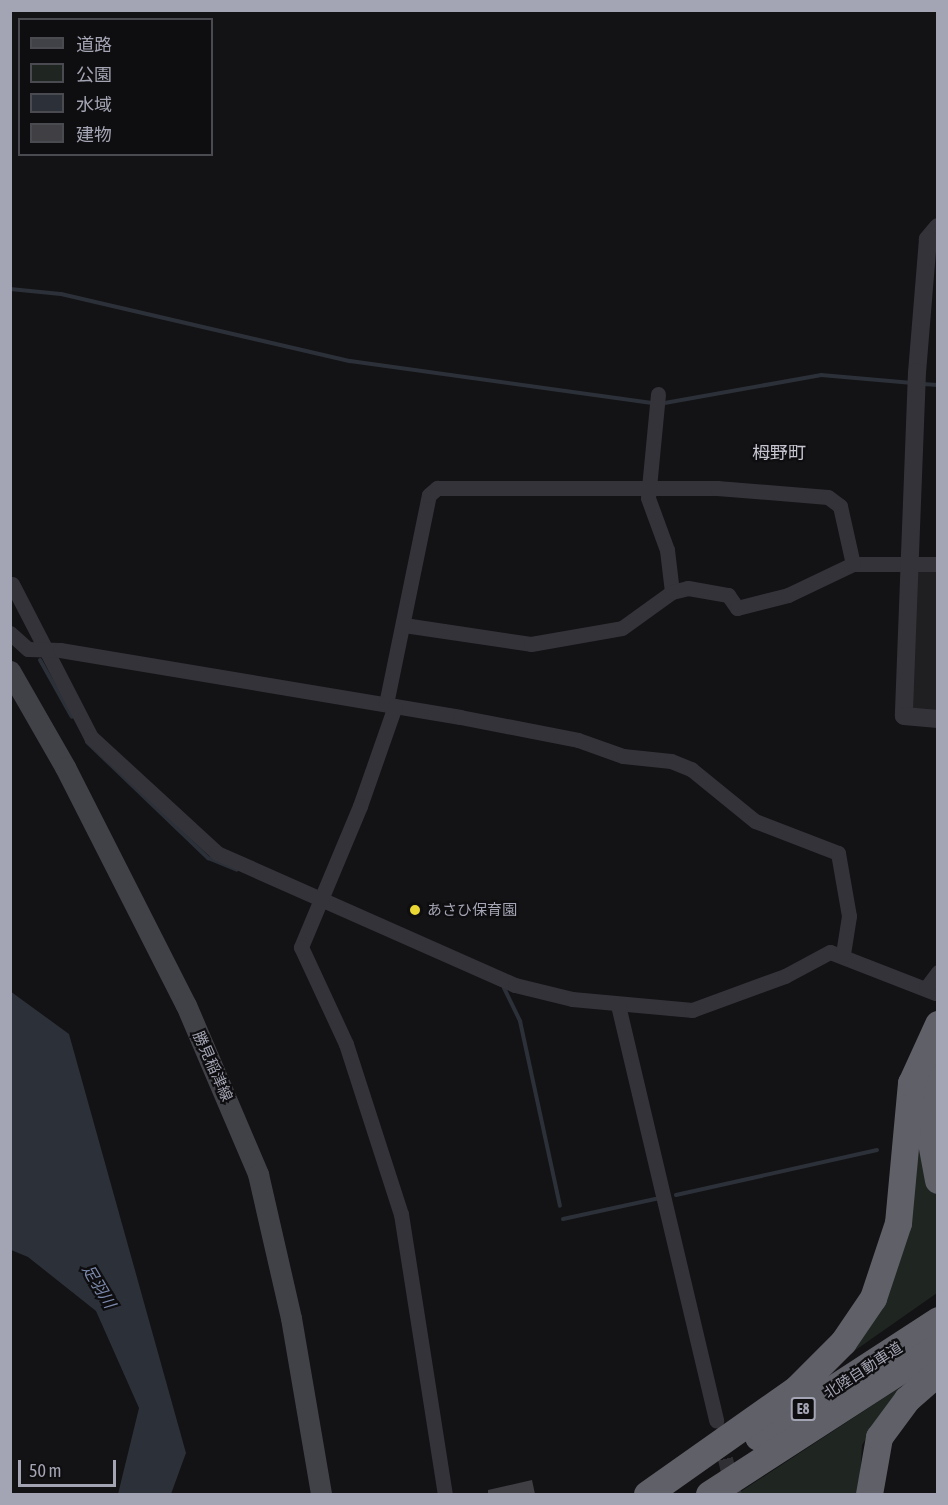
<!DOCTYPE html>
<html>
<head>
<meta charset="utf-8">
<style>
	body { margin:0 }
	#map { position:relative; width:948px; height:1505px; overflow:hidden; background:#131214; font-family:"Asap Condensed","Noto Sans JP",sans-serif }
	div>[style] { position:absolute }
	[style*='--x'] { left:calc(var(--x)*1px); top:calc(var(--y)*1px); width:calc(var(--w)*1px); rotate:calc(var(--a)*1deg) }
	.built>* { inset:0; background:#1f1e21 }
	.green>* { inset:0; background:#1f2621 }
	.water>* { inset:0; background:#2b3039 }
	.stream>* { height:4px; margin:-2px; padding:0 2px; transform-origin:2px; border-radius:2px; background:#2b3039 }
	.building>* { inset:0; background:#3f3f44 }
	.minor-tunnel>* { height:15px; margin-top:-7.5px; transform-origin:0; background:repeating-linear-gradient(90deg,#302f34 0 15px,transparent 0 23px) }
	.minor>* { height:15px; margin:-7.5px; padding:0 7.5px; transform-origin:7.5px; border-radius:7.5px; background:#343339 }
	.tertiary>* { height:18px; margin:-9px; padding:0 9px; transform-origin:9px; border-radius:9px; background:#343339 }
	.secondary>* { height:21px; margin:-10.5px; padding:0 10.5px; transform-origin:10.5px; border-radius:10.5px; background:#414248 }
	.motorway>* { height:27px; margin:-13.5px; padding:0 13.5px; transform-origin:13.5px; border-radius:13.5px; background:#606069 }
	.dots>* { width:16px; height:16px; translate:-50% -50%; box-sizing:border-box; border:3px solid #0e0d0f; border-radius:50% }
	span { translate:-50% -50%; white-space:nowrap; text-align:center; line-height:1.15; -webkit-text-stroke:4.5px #0e0d0f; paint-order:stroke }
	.shield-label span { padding:2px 4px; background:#0e0d0f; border:2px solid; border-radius:4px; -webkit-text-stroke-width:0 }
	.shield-label { font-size:14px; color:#a4a5b4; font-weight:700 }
	.poi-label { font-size:15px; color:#a4a5b4 }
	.left { translate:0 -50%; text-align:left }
	.street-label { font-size:15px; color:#a4a5b4 }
	.water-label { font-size:16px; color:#7c8bae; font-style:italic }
	.quarter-label { font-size:18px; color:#c5c5d0 }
	.frame { position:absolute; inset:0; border:12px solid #a4a5b4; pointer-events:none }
	.legend { position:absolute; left:18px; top:18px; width:195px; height:138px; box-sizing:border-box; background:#0e0d0f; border:2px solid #4a4a51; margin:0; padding:8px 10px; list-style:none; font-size:18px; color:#a4a5b4 }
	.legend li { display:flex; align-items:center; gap:12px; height:30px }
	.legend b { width:30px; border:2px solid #4a4a51 }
	.scale { position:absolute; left:18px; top:1460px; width:98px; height:27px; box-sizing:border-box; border:3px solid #a4a5b4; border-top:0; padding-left:8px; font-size:18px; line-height:21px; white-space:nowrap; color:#a4a5b4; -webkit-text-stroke:4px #0e0d0f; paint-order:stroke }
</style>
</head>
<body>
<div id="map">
	<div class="built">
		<div style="clip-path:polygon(918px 571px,937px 571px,937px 711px,910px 710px)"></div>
	</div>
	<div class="green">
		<div style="clip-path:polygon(911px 1138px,925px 1156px,937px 1195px,937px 1293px,837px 1363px,857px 1333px)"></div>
		<div style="clip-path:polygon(899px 1388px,862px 1445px,859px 1494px,737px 1494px)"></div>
	</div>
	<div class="water">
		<div style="clip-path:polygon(10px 991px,69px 1034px,186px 1453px,171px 1494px,118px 1494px,139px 1408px,96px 1311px,28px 1257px,11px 1250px)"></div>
	</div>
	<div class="stream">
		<div style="--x:10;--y:289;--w:51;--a:5.6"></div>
		<div style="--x:61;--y:294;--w:297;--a:13.1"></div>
		<div style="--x:350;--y:361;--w:305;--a:7.9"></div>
		<div style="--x:923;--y:384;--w:15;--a:4"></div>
		<div style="--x:659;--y:404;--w:165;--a:-10.1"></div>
		<div style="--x:821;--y:375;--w:92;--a:5"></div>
		<div style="--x:40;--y:660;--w:65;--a:60.7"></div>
		<div style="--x:87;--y:742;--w:168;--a:43.8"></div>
		<div style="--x:208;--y:858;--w:31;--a:22"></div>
		<div style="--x:504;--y:988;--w:37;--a:64"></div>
		<div style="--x:520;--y:1021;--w:189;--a:77.8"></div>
		<div style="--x:676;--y:1195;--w:206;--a:-12.6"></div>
		<div style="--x:563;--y:1219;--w:99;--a:-12.2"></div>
	</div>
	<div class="building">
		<div style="clip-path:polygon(532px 1480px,535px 1494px,488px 1494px,488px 1490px)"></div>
	</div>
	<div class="minor-tunnel">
		<div style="--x:720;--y:1436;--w:60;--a:76.4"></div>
	</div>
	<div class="minor">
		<div style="--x:658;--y:394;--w:104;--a:95.5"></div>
		<div style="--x:648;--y:498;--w:55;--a:69.9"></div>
		<div style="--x:667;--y:550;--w:42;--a:83.2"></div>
		<div style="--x:12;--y:584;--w:172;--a:62.7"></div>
		<div style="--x:91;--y:737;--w:171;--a:42.6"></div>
		<div style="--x:217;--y:853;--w:326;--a:23.9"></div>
		<div style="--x:515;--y:985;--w:59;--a:13.8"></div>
		<div style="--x:572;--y:999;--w:121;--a:5.2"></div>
		<div style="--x:692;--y:1010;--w:99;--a:-20.1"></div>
		<div style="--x:785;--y:976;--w:51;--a:-28.1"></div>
		<div style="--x:830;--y:952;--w:113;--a:21.3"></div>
		<div style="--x:404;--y:625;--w:128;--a:8.5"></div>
		<div style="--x:531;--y:644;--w:92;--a:-10"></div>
		<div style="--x:622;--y:628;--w:62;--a:-35.8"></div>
		<div style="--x:672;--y:592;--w:16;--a:-14"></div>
		<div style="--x:688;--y:588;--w:41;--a:9.9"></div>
		<div style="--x:728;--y:595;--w:16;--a:55"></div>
		<div style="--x:737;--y:608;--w:53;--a:-14.3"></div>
		<div style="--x:788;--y:595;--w:72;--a:-25.5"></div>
		<div style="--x:853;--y:564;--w:85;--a:0"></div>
		<div style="--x:10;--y:633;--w:24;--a:42"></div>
		<div style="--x:28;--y:649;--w:32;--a:2"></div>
		<div style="--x:60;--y:650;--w:406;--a:9.5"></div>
		<div style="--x:460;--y:717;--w:120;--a:11"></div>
		<div style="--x:578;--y:740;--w:48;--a:19.6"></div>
		<div style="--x:623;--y:756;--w:48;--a:5.9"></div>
		<div style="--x:671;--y:761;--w:22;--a:22"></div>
		<div style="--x:691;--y:769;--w:82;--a:39.1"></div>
		<div style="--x:755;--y:821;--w:89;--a:21.1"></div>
		<div style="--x:838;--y:853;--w:64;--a:80.1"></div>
		<div style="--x:849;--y:916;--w:39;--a:99"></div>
		<div style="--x:386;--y:704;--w:213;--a:-78.4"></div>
		<div style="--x:429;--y:495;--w:11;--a:-41"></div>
		<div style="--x:437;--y:488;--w:280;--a:0"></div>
		<div style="--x:717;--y:488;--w:111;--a:4.6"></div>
		<div style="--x:828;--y:497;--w:15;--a:37"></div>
		<div style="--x:840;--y:506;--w:59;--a:77.4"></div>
		<div style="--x:395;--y:706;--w:106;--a:109.3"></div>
		<div style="--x:360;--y:806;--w:153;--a:112.7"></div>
		<div style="--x:301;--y:947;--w:107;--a:65.1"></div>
		<div style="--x:346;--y:1044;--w:179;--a:72.1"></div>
		<div style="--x:401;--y:1214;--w:283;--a:81.1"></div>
		<div style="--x:926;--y:988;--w:20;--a:-53"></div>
		<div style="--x:618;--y:1005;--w:427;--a:76.7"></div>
	</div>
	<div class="tertiary">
		<div style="--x:938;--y:227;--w:16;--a:130"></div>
		<div style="--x:928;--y:239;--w:133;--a:94.7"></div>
		<div style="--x:917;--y:372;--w:344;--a:92.2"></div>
		<div style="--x:904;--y:716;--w:34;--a:5"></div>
	</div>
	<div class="secondary">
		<div style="--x:10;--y:671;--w:111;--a:60.2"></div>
		<div style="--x:65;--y:767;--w:267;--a:63.1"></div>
		<div style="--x:186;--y:1005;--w:184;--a:66.9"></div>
		<div style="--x:258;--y:1174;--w:148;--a:77.1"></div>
		<div style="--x:291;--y:1318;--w:179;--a:80.3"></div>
	</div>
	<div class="motorway">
		<div style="--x:938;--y:1060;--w:67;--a:98.6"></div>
		<div style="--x:928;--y:1126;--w:55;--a:79.5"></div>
		<div style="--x:758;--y:1437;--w:215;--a:-33"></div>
		<div style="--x:647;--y:1494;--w:184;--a:-35.2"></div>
		<div style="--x:797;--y:1388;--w:65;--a:-45"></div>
		<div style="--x:843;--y:1342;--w:53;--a:-55.7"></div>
		<div style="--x:873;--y:1298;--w:79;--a:-71.6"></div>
		<div style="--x:898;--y:1223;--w:141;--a:-84.7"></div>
		<div style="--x:911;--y:1083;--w:65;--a:-65.4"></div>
		<div style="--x:709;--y:1494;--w:273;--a:-32.9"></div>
		<div style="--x:869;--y:1494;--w:58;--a:-80"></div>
		<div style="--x:879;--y:1437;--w:47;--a:-53.6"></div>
		<div style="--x:907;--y:1399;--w:41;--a:-41.1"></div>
	</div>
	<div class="dots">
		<div style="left:415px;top:910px;background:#ead734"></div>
	</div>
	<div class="shield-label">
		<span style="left:803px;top:1409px">E8</span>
	</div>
	<div class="poi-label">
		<span class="left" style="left:427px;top:910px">あさひ保育園</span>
	</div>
	<div class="street-label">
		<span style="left:213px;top:1066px;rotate:66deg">勝見稲津線</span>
		<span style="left:863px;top:1370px;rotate:-33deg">北陸自動車道</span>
	</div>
	<div class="water-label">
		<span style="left:99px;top:1286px;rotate:59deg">足羽川</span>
	</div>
	<div class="quarter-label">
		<span style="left:779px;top:453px">栂野町</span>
	</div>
	<div class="frame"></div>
	<ul class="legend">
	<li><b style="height:8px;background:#414248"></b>道路</li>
	<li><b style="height:16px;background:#1f2621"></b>公園</li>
	<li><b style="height:16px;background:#2b3039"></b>水域</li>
	<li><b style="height:16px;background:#3f3f44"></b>建物</li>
	</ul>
	<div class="scale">50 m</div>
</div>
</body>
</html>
